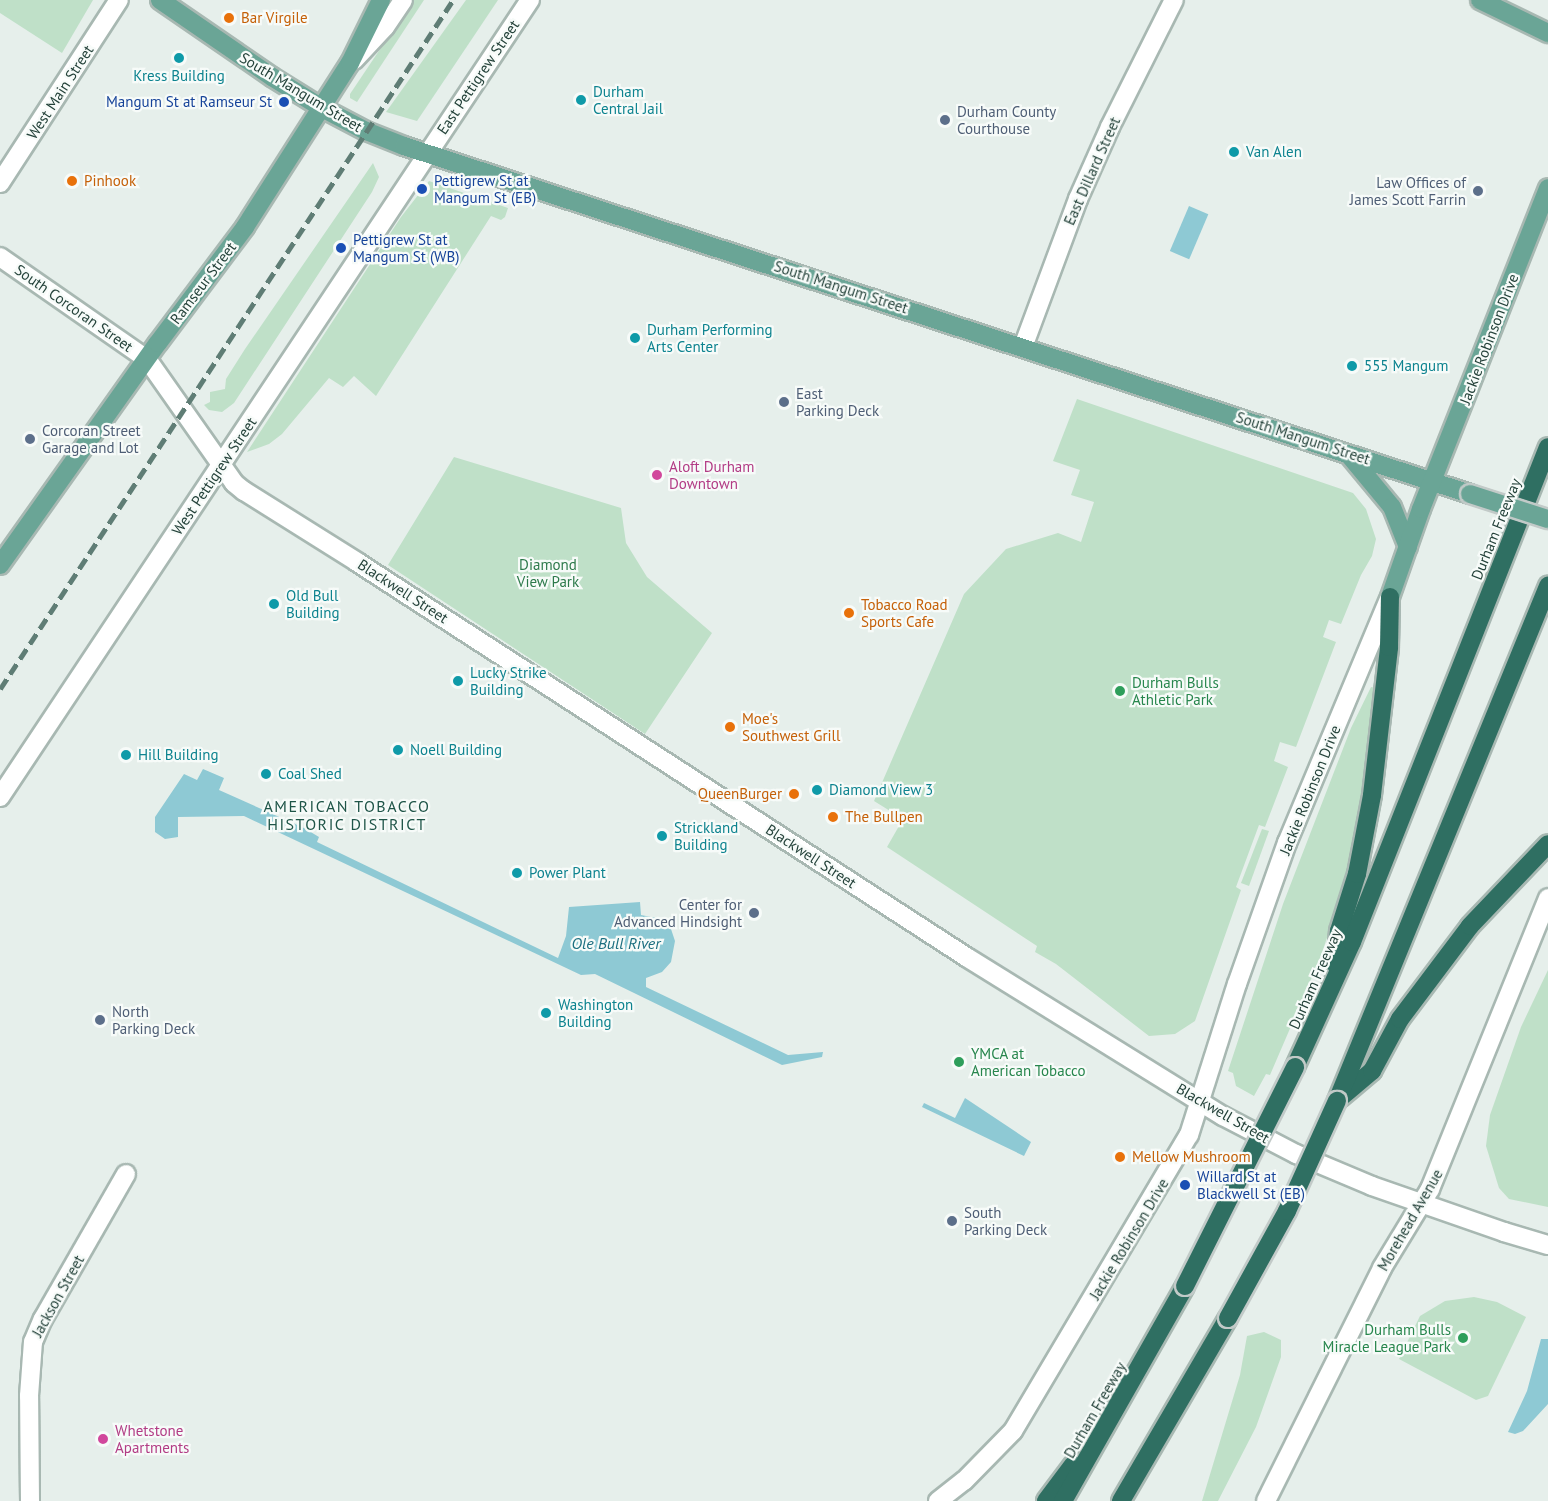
<!DOCTYPE html>
<html>
<head>
<meta charset="utf-8">
<style>
	body { margin:0 }
	#map { position:relative; width:1548px; height:1501px; overflow:hidden; background:#e6efeb; font-family:"PT Sans",sans-serif }
	div>[style] { position:absolute }
	[style*='--x'] { left:calc(var(--x)*1px); top:calc(var(--y)*1px); width:calc(var(--w)*1px); rotate:calc(var(--a)*1deg) }
	.green>* { inset:0; background:#bfe0c8 }
	.water>* { inset:0; background:#8ec9d4; transform-origin:0 0 }
	.roads { filter:drop-shadow(2px 0 #a8b8b2) drop-shadow(-2px 0 #a8b8b2) drop-shadow(0 2px #a8b8b2) drop-shadow(0 -2px #a8b8b2) }
	.minor>* { height:18px; margin:-9px; padding:0 9px; transform-origin:9px; border-radius:9px; background:#fff }
	.tertiary>* { height:18px; margin:-9px; padding:0 9px; transform-origin:9px; border-radius:9px; background:#fff }
	.secondary>* { height:18px; margin:-9px; padding:0 9px; transform-origin:9px; border-radius:9px; background:#fff }
	.primary>* { height:18px; margin:-9px; padding:0 9px; transform-origin:9px; border-radius:9px; background:#6aa596 }
	.motorway>* { height:18px; margin:-9px; padding:0 9px; transform-origin:9px; border-radius:9px; background:#2f6f62 }
	.rail>* { height:4.5px; margin-top:-2.25px; transform-origin:0; background:repeating-linear-gradient(90deg,#5f7d75 0 12px,transparent 0 18px) }
	.bridges { filter:drop-shadow(2px 0 #c2cac8) drop-shadow(-2px 0 #c2cac8) drop-shadow(0 2px #c2cac8) drop-shadow(0 -2px #c2cac8) }
	.primary-bridge>* { height:18px; margin:-9px; padding:0 9px; transform-origin:9px; border-radius:9px; background:#6aa596 }
	.motorway-bridge>* { height:18px; margin:-9px; padding:0 9px; transform-origin:9px; border-radius:9px; background:#2f6f62 }
	.dots>* { width:16px; height:16px; translate:-50% -50%; box-sizing:border-box; border:3px solid #f7fbf9; border-radius:50% }
	span { translate:-50% -50%; white-space:nowrap; text-align:center; line-height:1.15; -webkit-text-stroke:4.5px #f7fbf9; paint-order:stroke }
	.food-label { font-size:15px; color:#c56008 }
	.left { translate:0 -50%; text-align:left }
	.right { translate:-100% -50%; text-align:right }
	.culture-label { font-size:15px; color:#0d838f }
	.street-label { font-size:15px; color:#24423a }
	.transit-label { font-size:15px; color:#164399 }
	.service-label { font-size:15px; color:#4e5e75 }
	.hotel-label { font-size:15px; color:#b23c85 }
	.park-label { font-size:15px; color:#2d7a4b }
	.leisure-label { font-size:15px; color:#27864d }
	.neighbourhood-label { font-size:16px; color:#1f5548; letter-spacing:1.5px }
	.water-label { font-size:16px; color:#1c6f80; font-style:italic }
</style>
</head>
<body>
<div id="map">
	<div class="green">
		<div style="clip-path:polygon(0 0,93px 0,62px 53px,0 13px)"></div>
		<div style="clip-path:polygon(413px 0,424px 0,357px 102px,350px 98px,350px 94px)"></div>
		<div style="clip-path:polygon(466px 0,498px 0,417px 121px,386px 112px)"></div>
		<div style="clip-path:polygon(373px 163px,379px 177px,372px 192px,234px 403px,222px 412px,209px 410px,204px 405px,210px 402px,210px 392px,225px 389px,226px 379px,245px 349px)"></div>
		<div style="clip-path:polygon(429px 181px,508px 208px,505px 217px,501px 220px,491px 216px,376px 396px,354px 376px,343px 387px,329px 378px,282px 434px,269px 444px,247px 452px,401px 217px)"></div>
		<div style="clip-path:polygon(1077px 399px,1353px 493px,1366px 509px,1376px 539px,1372px 556px,1361px 575px,1341px 624px,1329px 620px,1323px 637px,1336px 642px,1296px 747px,1280px 742px,1274px 761px,1288px 767px,1265px 827px,1259px 825px,1236px 887px,1241px 890px,1195px 1021px,1175px 1034px,1149px 1036px,1056px 964px,1035px 952px,1037px 946px,887px 847px,903px 819px,874px 801px,964px 594px,1006px 549px,1058px 533px,1081px 542px,1094px 502px,1071px 495px,1080px 470px,1053px 461px)"></div>
		<div style="clip-path:polygon(454px 457px,621px 508px,626px 543px,647px 577px,712px 633px,645px 734px,388px 565px)"></div>
		<div style="clip-path:polygon(1371px 687px,1376px 688px,1367px 780px,1348px 873px,1322px 953px,1304px 996px,1270px 1075px,1266px 1074px,1254px 1096px,1236px 1086px,1233px 1073px,1228px 1071px,1283px 904px,1351px 728px)"></div>
		<div style="clip-path:polygon(1262px 829px,1269px 831px,1249px 886px,1241px 883px)"></div>
		<div style="clip-path:polygon(1548px 970px,1548px 1207px,1509px 1199px,1499px 1188px,1486px 1146px,1490px 1115px,1521px 1027px)"></div>
		<div style="clip-path:polygon(1474px 1297px,1497px 1302px,1526px 1317px,1488px 1396px,1476px 1400px,1399px 1359px,1420px 1316px,1445px 1301px)"></div>
		<div style="clip-path:polygon(1264px 1332px,1281px 1340px,1281px 1357px,1256px 1427px,1218px 1501px,1202px 1501px,1240px 1375px,1247px 1336px)"></div>
	</div>
	<div class="water">
		<div style="left:1189px;top:206px;width:21px;height:49px;rotate:23deg"></div>
		<div style="clip-path:polygon(203px 769px,224px 778px,219px 790px,304px 828px,319px 837px,317px 842px,558px 958px,566px 936px,569px 907px,640px 902px,641px 915px,661px 919px,671px 929px,675px 941px,671px 962px,662px 972px,646px 978px,646px 987px,788px 1055px,823px 1052px,822px 1057px,782px 1065px,595px 974px,581px 975px,244px 816px,178px 817px,178px 837px,165px 839px,155px 832px,155px 817px,184px 774px,197px 780px)"></div>
		<div style="clip-path:polygon(965px 1098px,1031px 1142px,1024px 1156px,922px 1107px,924px 1103px,955px 1118px)"></div>
		<div style="clip-path:polygon(1541px 1339px,1548px 1339px,1548px 1404px,1523px 1431px,1515px 1434px,1508px 1432px,1527px 1391px)"></div>
	</div>
	<div class="roads">
		<div class="minor">
			<div style="--x:30;--y:1501;--w:105;--a:-90.5"></div>
			<div style="--x:29;--y:1396;--w:54;--a:-85.8"></div>
			<div style="--x:33;--y:1342;--w:25;--a:-67"></div>
			<div style="--x:43;--y:1319;--w:167;--a:-60.2"></div>
		</div>
		<div class="tertiary">
			<div style="--x:354;--y:60;--w:45;--a:-46.8"></div>
			<div style="--x:385;--y:27;--w:32;--a:-56"></div>
			<div style="--x:0;--y:257;--w:179;--a:34.8"></div>
			<div style="--x:147;--y:359;--w:151;--a:54.9"></div>
			<div style="--x:234;--y:483;--w:13;--a:39"></div>
			<div style="--x:244;--y:491;--w:133;--a:32.1"></div>
			<div style="--x:357;--y:562;--w:728;--a:32.95"></div>
			<div style="--x:968;--y:958;--w:300;--a:31.8"></div>
			<div style="--x:1223;--y:1116;--w:82;--a:27.5"></div>
			<div style="--x:1296;--y:1154;--w:82;--a:22.8"></div>
			<div style="--x:1372;--y:1186;--w:140;--a:19.2"></div>
			<div style="--x:1504;--y:1232;--w:46;--a:16.5"></div>
			<div style="--x:1023;--y:347;--w:158;--a:-69.6"></div>
			<div style="--x:1078;--y:199;--w:79;--a:-66"></div>
			<div style="--x:1110;--y:127;--w:142;--a:-63.3"></div>
			<div style="--x:0;--y:797;--w:957;--a:-56.38"></div>
			<div style="--x:938;--y:1501;--w:33;--a:-38"></div>
			<div style="--x:964;--y:1481;--w:70;--a:-45.6"></div>
			<div style="--x:1013;--y:1431;--w:344;--a:-59.3"></div>
			<div style="--x:1189;--y:1135;--w:158;--a:-72.4"></div>
			<div style="--x:1237;--y:984;--w:150;--a:-70.5"></div>
			<div style="--x:1287;--y:843;--w:264;--a:-67.3"></div>
			<div style="--x:1266;--y:1501;--w:260;--a:-63.5"></div>
			<div style="--x:1382;--y:1268;--w:92;--a:-58.7"></div>
			<div style="--x:1430;--y:1189;--w:314;--a:-67.9"></div>
		</div>
		<div class="secondary">
			<div style="--x:0;--y:183;--w:218;--a:-57"></div>
		</div>
		<div class="primary">
			<div style="--x:160;--y:0;--w:136;--a:34.5"></div>
			<div style="--x:272;--y:77;--w:59;--a:31.8"></div>
			<div style="--x:322;--y:108;--w:50;--a:27.6"></div>
			<div style="--x:366;--y:131;--w:41;--a:21.5"></div>
			<div style="--x:404;--y:146;--w:1121;--a:18.08"></div>
			<div style="--x:1480;--y:0;--w:76;--a:25.9"></div>
			<div style="--x:1349;--y:455;--w:67;--a:50.4"></div>
			<div style="--x:1392;--y:507;--w:43;--a:68.2"></div>
			<div style="--x:0;--y:565;--w:272;--a:-54.6"></div>
			<div style="--x:158;--y:343;--w:145;--a:-53.1"></div>
			<div style="--x:245;--y:227;--w:195;--a:-57.4"></div>
			<div style="--x:350;--y:63;--w:70;--a:-63.8"></div>
			<div style="--x:1390;--y:597;--w:93;--a:-70.6"></div>
			<div style="--x:1421;--y:509;--w:345;--a:-68.4"></div>
		</div>
		<div class="motorway">
			<div style="--x:1336;--y:965;--w:34;--a:-85"></div>
			<div style="--x:1339;--y:931;--w:60;--a:-72.5"></div>
			<div style="--x:1357;--y:874;--w:80;--a:-79.2"></div>
			<div style="--x:1372;--y:795;--w:149;--a:-83.4"></div>
			<div style="--x:1389;--y:647;--w:50;--a:-88.9"></div>
			<div style="--x:1295;--y:1067;--w:137;--a:-65.5"></div>
			<div style="--x:1352;--y:942;--w:532;--a:-68.4"></div>
			<div style="--x:1340;--y:1098;--w:42;--a:-40.2"></div>
			<div style="--x:1372;--y:1071;--w:59;--a:-61.7"></div>
			<div style="--x:1400;--y:1019;--w:116;--a:-53"></div>
			<div style="--x:1470;--y:926;--w:113;--a:-46.4"></div>
			<div style="--x:1337;--y:1101;--w:557;--a:-67.72"></div>
			<div style="--x:1046;--y:1501;--w:45;--a:-53.1"></div>
			<div style="--x:1063;--y:1501;--w:247;--a:-60.4"></div>
			<div style="--x:1121;--y:1501;--w:212;--a:-59.7"></div>
		</div>
	</div>
	<div class="rail">
		<div style="--x:0;--y:689;--w:825;--a:-56.68"></div>
	</div>
	<div class="bridges">
		<div class="primary-bridge">
			<div style="--x:1470;--y:494;--w:82;--a:17.8"></div>
		</div>
		<div class="motorway-bridge">
			<div style="--x:1185;--y:1286;--w:245;--a:-63.3"></div>
			<div style="--x:1228;--y:1318;--w:122;--a:-61.1"></div>
			<div style="--x:1287;--y:1211;--w:121;--a:-65.6"></div>
		</div>
	</div>
	<div class="dots">
		<div style="left:229px;top:18px;background:#e8710a"></div>
		<div style="left:179px;top:58px;background:#0f9aa8"></div>
		<div style="left:581px;top:100px;background:#0f9aa8"></div>
		<div style="left:284px;top:102px;background:#1a4fb4"></div>
		<div style="left:945px;top:120px;background:#5c6f8a"></div>
		<div style="left:1234px;top:152px;background:#0f9aa8"></div>
		<div style="left:72px;top:181px;background:#e8710a"></div>
		<div style="left:422px;top:189px;background:#1a4fb4"></div>
		<div style="left:1478px;top:191px;background:#5c6f8a"></div>
		<div style="left:341px;top:248px;background:#1a4fb4"></div>
		<div style="left:635px;top:338px;background:#0f9aa8"></div>
		<div style="left:1352px;top:366px;background:#0f9aa8"></div>
		<div style="left:784px;top:402px;background:#5c6f8a"></div>
		<div style="left:30px;top:439px;background:#5c6f8a"></div>
		<div style="left:657px;top:475px;background:#d1479c"></div>
		<div style="left:274px;top:604px;background:#0f9aa8"></div>
		<div style="left:849px;top:613px;background:#e8710a"></div>
		<div style="left:458px;top:681px;background:#0f9aa8"></div>
		<div style="left:1120px;top:691px;background:#2e9e5b"></div>
		<div style="left:730px;top:727px;background:#e8710a"></div>
		<div style="left:398px;top:750px;background:#0f9aa8"></div>
		<div style="left:126px;top:755px;background:#0f9aa8"></div>
		<div style="left:266px;top:774px;background:#0f9aa8"></div>
		<div style="left:817px;top:790px;background:#0f9aa8"></div>
		<div style="left:794px;top:794px;background:#e8710a"></div>
		<div style="left:833px;top:817px;background:#e8710a"></div>
		<div style="left:662px;top:836px;background:#0f9aa8"></div>
		<div style="left:517px;top:873px;background:#0f9aa8"></div>
		<div style="left:754px;top:913px;background:#5c6f8a"></div>
		<div style="left:546px;top:1013px;background:#0f9aa8"></div>
		<div style="left:100px;top:1020px;background:#5c6f8a"></div>
		<div style="left:959px;top:1062px;background:#2e9e5b"></div>
		<div style="left:1120px;top:1157px;background:#e8710a"></div>
		<div style="left:1185px;top:1185px;background:#1a4fb4"></div>
		<div style="left:952px;top:1221px;background:#5c6f8a"></div>
		<div style="left:1463px;top:1338px;background:#2e9e5b"></div>
		<div style="left:103px;top:1439px;background:#d1479c"></div>
	</div>
	<div class="food-label">
		<span class="left" style="left:241px;top:18px">Bar Virgile</span>
		<span class="left" style="left:84px;top:181px">Pinhook</span>
		<span class="left" style="left:861px;top:613px">Tobacco Road<br>Sports Cafe</span>
		<span class="left" style="left:742px;top:727px">Moe's<br>Southwest Grill</span>
		<span class="right" style="left:782px;top:794px">QueenBurger</span>
		<span class="left" style="left:845px;top:817px">The Bullpen</span>
		<span class="left" style="left:1132px;top:1157px">Mellow Mushroom</span>
	</div>
	<div class="culture-label">
		<span style="left:179px;top:76px">Kress Building</span>
		<span class="left" style="left:593px;top:100px">Durham<br>Central Jail</span>
		<span class="left" style="left:1246px;top:152px">Van Alen</span>
		<span class="left" style="left:647px;top:338px">Durham Performing<br>Arts Center</span>
		<span class="left" style="left:1364px;top:366px">555 Mangum</span>
		<span class="left" style="left:286px;top:604px">Old Bull<br>Building</span>
		<span class="left" style="left:470px;top:681px">Lucky Strike<br>Building</span>
		<span class="left" style="left:410px;top:750px">Noell Building</span>
		<span class="left" style="left:138px;top:755px">Hill Building</span>
		<span class="left" style="left:278px;top:774px">Coal Shed</span>
		<span class="left" style="left:829px;top:790px">Diamond View 3</span>
		<span class="left" style="left:674px;top:836px">Strickland<br>Building</span>
		<span class="left" style="left:529px;top:873px">Power Plant</span>
		<span class="left" style="left:558px;top:1013px">Washington<br>Building</span>
	</div>
	<div class="street-label">
		<span style="left:478px;top:77px;rotate:-56deg">East Pettigrew Street</span>
		<span style="left:60px;top:92px;rotate:-57deg">West Main Street</span>
		<span style="left:301px;top:92px;rotate:31deg">South Mangum Street</span>
		<span style="left:1092px;top:171px;rotate:-66deg">East Dillard Street</span>
		<span style="left:203px;top:283px;rotate:-53deg">Ramseur Street</span>
		<span style="left:841px;top:287px;rotate:18deg">South Mangum Street</span>
		<span style="left:74px;top:308px;rotate:35deg">South Corcoran Street</span>
		<span style="left:1489px;top:339px;rotate:-69deg">Jackie Robinson Drive</span>
		<span style="left:1303px;top:438px;rotate:18deg">South Mangum Street</span>
		<span style="left:214px;top:476px;rotate:-56deg">West Pettigrew Street</span>
		<span style="left:1496px;top:529px;rotate:-68deg">Durham Freeway</span>
		<span style="left:403px;top:591px;rotate:33deg">Blackwell Street</span>
		<span style="left:1310px;top:790px;rotate:-68deg">Jackie Robinson Drive</span>
		<span style="left:811px;top:856px;rotate:33deg">Blackwell Street</span>
		<span style="left:1315px;top:979px;rotate:-66deg">Durham Freeway</span>
		<span style="left:1223px;top:1113px;rotate:30deg">Blackwell Street</span>
		<span style="left:1410px;top:1220px;rotate:-60deg">Morehead Avenue</span>
		<span style="left:1129px;top:1239px;rotate:-59deg">Jackie Robinson Drive</span>
		<span style="left:58px;top:1296px;rotate:-61deg">Jackson Street</span>
		<span style="left:1095px;top:1410px;rotate:-60deg">Durham Freeway</span>
	</div>
	<div class="transit-label">
		<span class="right" style="left:272px;top:102px">Mangum St at Ramseur St</span>
		<span class="left" style="left:434px;top:189px">Pettigrew St at<br>Mangum St (EB)</span>
		<span class="left" style="left:353px;top:248px">Pettigrew St at<br>Mangum St (WB)</span>
		<span class="left" style="left:1197px;top:1185px">Willard St at<br>Blackwell St (EB)</span>
	</div>
	<div class="service-label">
		<span class="left" style="left:957px;top:120px">Durham County<br>Courthouse</span>
		<span class="right" style="left:1466px;top:191px">Law Offices of<br>James Scott Farrin</span>
		<span class="left" style="left:796px;top:402px">East<br>Parking Deck</span>
		<span class="left" style="left:42px;top:439px">Corcoran Street<br>Garage and Lot</span>
		<span class="right" style="left:742px;top:913px">Center for<br>Advanced Hindsight</span>
		<span class="left" style="left:112px;top:1020px">North<br>Parking Deck</span>
		<span class="left" style="left:964px;top:1221px">South<br>Parking Deck</span>
	</div>
	<div class="hotel-label">
		<span class="left" style="left:669px;top:475px">Aloft Durham<br>Downtown</span>
		<span class="left" style="left:115px;top:1439px">Whetstone<br>Apartments</span>
	</div>
	<div class="park-label">
		<span style="left:548px;top:573px">Diamond<br>View Park</span>
	</div>
	<div class="leisure-label">
		<span class="left" style="left:1132px;top:691px">Durham Bulls<br>Athletic Park</span>
		<span class="left" style="left:971px;top:1062px">YMCA at<br>American Tobacco</span>
		<span class="right" style="left:1451px;top:1338px">Durham Bulls<br>Miracle League Park</span>
	</div>
	<div class="neighbourhood-label">
		<span style="left:347px;top:815px">AMERICAN TOBACCO<br>HISTORIC DISTRICT</span>
	</div>
	<div class="water-label">
		<span style="left:616px;top:943px">Ole Bull River</span>
	</div>
</div>
</body>
</html>
